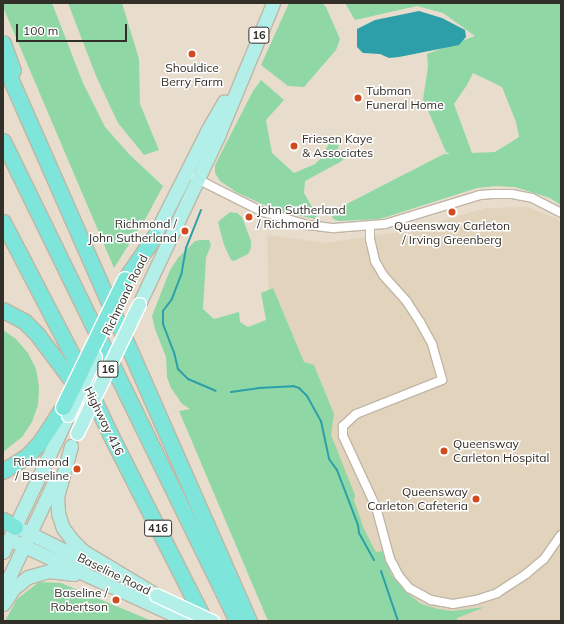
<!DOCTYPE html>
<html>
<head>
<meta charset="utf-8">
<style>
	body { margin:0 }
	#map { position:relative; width:564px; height:624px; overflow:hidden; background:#e8ddcd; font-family:Mulish,sans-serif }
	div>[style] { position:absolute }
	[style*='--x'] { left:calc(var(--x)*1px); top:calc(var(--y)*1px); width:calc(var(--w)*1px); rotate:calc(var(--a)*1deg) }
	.built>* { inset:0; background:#e2d3bc }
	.green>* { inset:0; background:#8fd8a6 }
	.water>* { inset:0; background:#2c9fa8 }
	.stream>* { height:2px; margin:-1px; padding:0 1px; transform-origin:1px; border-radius:1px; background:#2c9fa8 }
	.roads { filter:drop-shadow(1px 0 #c0b6a6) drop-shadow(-1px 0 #c0b6a6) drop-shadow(0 1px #c0b6a6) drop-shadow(0 -1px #c0b6a6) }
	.minor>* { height:8px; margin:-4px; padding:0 4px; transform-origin:4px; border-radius:4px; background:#fff }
	.primary>* { height:13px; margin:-6.5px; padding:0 6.5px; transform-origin:6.5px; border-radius:6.5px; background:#b2efe9 }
	.motorway>* { height:15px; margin:-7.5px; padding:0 7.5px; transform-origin:7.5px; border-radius:7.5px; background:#7ee5da }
	.bridges { filter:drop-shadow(1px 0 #fff) drop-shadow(-1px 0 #fff) drop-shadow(0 1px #fff) drop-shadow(0 -1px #fff) }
	.primary-bridge>* { height:13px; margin:-6.5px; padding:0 6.5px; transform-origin:6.5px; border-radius:6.5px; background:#b2efe9 }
	.motorway-bridge>* { height:15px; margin:-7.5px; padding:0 7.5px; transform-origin:7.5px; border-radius:7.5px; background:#7ee5da }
	.dots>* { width:11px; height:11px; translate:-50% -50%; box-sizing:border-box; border:2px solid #fff; border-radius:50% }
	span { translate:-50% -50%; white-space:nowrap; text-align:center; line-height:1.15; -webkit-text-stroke:3px #fff; paint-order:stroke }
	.shield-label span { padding:1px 3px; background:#fff; border:1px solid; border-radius:3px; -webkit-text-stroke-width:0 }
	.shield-label { font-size:11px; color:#322e28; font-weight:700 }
	.poi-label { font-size:12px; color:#322e28 }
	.left { translate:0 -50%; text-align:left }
	.right { translate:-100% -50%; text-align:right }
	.street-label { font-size:12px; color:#322e28 }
	.frame { position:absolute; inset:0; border:4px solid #322e28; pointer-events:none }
	.scale { position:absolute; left:16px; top:24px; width:111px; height:18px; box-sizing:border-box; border:2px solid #322e28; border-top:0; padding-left:5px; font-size:12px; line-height:14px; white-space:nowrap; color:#322e28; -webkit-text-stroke:3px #fff; paint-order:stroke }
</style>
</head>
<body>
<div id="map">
	<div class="built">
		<div style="clip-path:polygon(528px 207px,556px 218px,561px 222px,561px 621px,422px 621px,355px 528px,269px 306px,267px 235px,326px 243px,412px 230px,485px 208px)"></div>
	</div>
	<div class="green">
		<div style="clip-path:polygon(3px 3px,52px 3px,83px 83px,105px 127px,130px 155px,163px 186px,147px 216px,114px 268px,3px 7px)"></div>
		<div style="clip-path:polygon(68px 3px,122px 3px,139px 59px,140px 104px,159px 150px,144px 155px,118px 123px,96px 76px)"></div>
		<div style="clip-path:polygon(289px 3px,322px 3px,326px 7px,340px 39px,336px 50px,304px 87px,288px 86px,261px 65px)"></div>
		<div style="clip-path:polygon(evenodd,345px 3px,440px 3px,444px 4px,445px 3px,561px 3px,561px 205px,550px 198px,515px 187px,496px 186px,477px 188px,380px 219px,339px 221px,333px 219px,331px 212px,444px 154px,450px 154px,446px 152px,423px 99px,428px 67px,427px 54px,475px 36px,443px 13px,417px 6px,355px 20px,345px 3px,473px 73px,502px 87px,516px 122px,519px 137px,495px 152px,472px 153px,454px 104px,467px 85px,473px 73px)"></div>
		<div style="clip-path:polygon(261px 80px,284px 100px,266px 120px,272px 153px,294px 173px,315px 164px,321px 158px,331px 140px,339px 143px,337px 154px,345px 157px,342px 161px,305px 181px,304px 193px,314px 210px,320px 212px,315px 219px,284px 212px,262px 204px,236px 192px,220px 181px,215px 173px,215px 165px,253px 91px)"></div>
		<div style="clip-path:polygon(230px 212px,237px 213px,242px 217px,251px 241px,251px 248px,248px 254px,234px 261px,231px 260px,224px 245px,218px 222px)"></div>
		<div style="clip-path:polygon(200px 240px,209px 240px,211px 245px,206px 258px,203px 309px,214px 319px,239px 312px,240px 322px,248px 327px,266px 320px,261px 293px,273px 288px,304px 362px,314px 365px,334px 414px,331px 435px,355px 495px,354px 500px,364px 529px,376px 552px,382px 551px,391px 574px,406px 592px,421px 604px,438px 609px,452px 611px,485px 607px,457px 618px,457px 621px,268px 621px,179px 411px,190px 409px,182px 404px,171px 388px,167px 377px,166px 357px,155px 329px,152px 316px,170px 270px,178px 258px,195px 241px)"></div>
		<div style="clip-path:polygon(3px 330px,16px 339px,28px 353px,36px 369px,39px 387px,38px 405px,32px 422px,22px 437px,3px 452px)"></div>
		<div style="clip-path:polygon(39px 582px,61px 583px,152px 621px,5px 621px,17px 599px)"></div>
	</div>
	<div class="water">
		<div style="clip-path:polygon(419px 11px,442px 18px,465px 30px,466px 37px,459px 45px,399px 57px,389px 58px,380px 54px,363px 53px,357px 47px,357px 29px,375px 20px)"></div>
	</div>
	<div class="stream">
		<div style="--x:201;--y:210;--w:41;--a:111.5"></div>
		<div style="--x:186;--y:248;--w:27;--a:100"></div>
		<div style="--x:181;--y:275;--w:26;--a:111"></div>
		<div style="--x:172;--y:299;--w:15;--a:127"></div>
		<div style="--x:163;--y:311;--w:13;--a:90"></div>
		<div style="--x:163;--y:324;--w:30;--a:69"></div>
		<div style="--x:174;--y:352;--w:17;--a:77"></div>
		<div style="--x:178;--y:369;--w:14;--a:45"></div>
		<div style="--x:188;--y:379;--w:30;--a:23"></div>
		<div style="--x:231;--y:392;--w:27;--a:-8"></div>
		<div style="--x:258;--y:388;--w:35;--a:-3"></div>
		<div style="--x:293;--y:386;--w:6;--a:18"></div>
		<div style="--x:299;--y:388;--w:11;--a:45"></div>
		<div style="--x:307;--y:396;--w:29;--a:61"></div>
		<div style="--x:321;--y:421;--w:39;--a:78"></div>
		<div style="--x:329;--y:459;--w:14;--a:54"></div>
		<div style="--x:337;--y:470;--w:59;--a:69.1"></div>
		<div style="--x:358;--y:525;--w:8;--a:83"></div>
		<div style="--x:359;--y:533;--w:31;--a:61"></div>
		<div style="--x:381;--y:571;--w:53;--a:71.2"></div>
	</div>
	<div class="roads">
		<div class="minor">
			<div style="--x:195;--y:177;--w:14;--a:30"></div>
			<div style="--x:207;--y:184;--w:63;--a:26.6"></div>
			<div style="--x:263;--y:212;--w:47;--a:16.1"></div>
			<div style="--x:308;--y:225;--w:26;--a:7"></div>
			<div style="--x:334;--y:228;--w:51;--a:-4.5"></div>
			<div style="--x:385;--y:224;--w:99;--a:-17"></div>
			<div style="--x:480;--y:195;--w:13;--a:-4"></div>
			<div style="--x:493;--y:194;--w:19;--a:0"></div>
			<div style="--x:512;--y:194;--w:20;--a:11"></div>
			<div style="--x:532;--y:198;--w:33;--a:27"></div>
			<div style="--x:370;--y:226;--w:13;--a:90"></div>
			<div style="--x:370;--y:239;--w:23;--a:77"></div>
			<div style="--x:375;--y:261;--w:16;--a:60"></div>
			<div style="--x:383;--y:275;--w:36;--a:48"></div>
			<div style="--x:407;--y:302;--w:24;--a:57"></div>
			<div style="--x:420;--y:322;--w:25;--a:61"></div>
			<div style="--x:432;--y:344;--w:37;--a:74"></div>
			<div style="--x:442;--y:380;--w:92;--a:158.4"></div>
			<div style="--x:356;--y:414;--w:18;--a:137"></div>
			<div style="--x:343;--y:426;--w:10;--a:90"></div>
			<div style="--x:343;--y:436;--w:78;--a:65.1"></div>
			<div style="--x:376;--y:507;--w:54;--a:74.9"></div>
			<div style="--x:390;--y:559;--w:19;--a:62"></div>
			<div style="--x:399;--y:576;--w:16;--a:50"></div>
			<div style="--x:409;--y:588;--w:25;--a:29"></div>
			<div style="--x:431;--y:600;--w:22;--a:10"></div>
			<div style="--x:453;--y:604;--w:23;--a:-10"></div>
			<div style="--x:476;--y:600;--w:22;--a:-18"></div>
			<div style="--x:497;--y:593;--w:35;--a:-33"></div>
			<div style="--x:526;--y:574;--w:23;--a:-40"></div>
			<div style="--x:544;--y:559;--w:29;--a:-55"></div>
		</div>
		<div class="primary">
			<div style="--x:149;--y:246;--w:129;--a:-63.2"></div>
			<div style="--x:207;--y:131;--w:34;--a:-60"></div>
			<div style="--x:139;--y:304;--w:186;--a:-64.8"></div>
			<div style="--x:218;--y:136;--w:144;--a:-67.5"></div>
			<div style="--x:71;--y:446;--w:53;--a:105.4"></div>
			<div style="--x:57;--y:497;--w:16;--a:86"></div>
			<div style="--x:58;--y:513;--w:16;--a:72"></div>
			<div style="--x:63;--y:528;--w:15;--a:53"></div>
			<div style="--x:72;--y:540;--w:16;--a:45"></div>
			<div style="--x:83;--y:551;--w:85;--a:31.1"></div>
			<div style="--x:23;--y:530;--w:72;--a:26.2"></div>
			<div style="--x:9;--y:539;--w:196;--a:24.7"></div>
			<div style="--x:3;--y:552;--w:152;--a:-64.6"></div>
			<div style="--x:3;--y:590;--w:122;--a:-64.7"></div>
			<div style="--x:3;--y:604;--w:18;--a:-56"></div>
			<div style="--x:13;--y:589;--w:19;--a:-39"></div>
			<div style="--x:28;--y:577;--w:22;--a:-16"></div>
			<div style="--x:49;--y:571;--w:25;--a:7"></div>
		</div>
		<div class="motorway">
			<div style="--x:3;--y:43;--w:29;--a:70"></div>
			<div style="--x:3;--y:62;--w:611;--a:66.25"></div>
			<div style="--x:3;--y:141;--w:534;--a:64.01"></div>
			<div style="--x:3;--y:222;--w:158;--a:62.5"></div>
			<div style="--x:76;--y:362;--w:80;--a:64.7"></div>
			<div style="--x:110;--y:434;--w:210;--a:63.1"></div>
			<div style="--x:125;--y:279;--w:51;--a:-55.4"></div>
			<div style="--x:3;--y:310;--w:24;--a:28"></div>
			<div style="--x:24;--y:321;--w:18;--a:45"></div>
			<div style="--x:37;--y:334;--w:74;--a:53.3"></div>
			<div style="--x:3;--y:471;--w:28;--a:-32"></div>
			<div style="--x:27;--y:456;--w:19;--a:-47"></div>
			<div style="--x:40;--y:442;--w:42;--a:-56.7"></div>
			<div style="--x:3;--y:520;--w:14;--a:30"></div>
		</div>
	</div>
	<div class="bridges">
		<div class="primary-bridge">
			<div style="--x:68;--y:415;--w:64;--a:-65"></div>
			<div style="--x:77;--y:433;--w:143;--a:-64.3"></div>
			<div style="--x:156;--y:595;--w:62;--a:24.9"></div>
		</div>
		<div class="motorway-bridge">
			<div style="--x:63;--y:407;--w:142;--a:-64.2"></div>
		</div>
	</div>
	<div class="dots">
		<div style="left:192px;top:54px;background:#d34a1f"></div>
		<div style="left:358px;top:98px;background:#d34a1f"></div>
		<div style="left:294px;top:146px;background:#d34a1f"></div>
		<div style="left:452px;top:212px;background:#d34a1f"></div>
		<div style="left:249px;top:217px;background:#d34a1f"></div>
		<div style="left:185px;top:231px;background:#d34a1f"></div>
		<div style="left:444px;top:451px;background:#d34a1f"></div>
		<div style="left:77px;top:469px;background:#d34a1f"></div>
		<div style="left:476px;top:499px;background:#d34a1f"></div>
		<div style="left:116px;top:600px;background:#d34a1f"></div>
	</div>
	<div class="shield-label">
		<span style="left:259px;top:35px">16</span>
		<span style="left:108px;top:369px">16</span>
		<span style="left:158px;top:528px">416</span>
	</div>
	<div class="poi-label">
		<span style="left:192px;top:75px">Shouldice<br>Berry Farm</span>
		<span class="left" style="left:366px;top:98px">Tubman<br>Funeral Home</span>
		<span class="left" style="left:302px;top:146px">Friesen Kaye<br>&amp; Associates</span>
		<span class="left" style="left:257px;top:217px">John Sutherland<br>/ Richmond</span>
		<span class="right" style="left:177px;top:231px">Richmond /<br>John Sutherland</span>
		<span style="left:452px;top:233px">Queensway Carleton<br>/ Irving Greenberg</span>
		<span class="left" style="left:453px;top:451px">Queensway<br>Carleton Hospital</span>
		<span class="right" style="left:69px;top:469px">Richmond<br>/ Baseline</span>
		<span class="right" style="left:468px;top:499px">Queensway<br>Carleton Cafeteria</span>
		<span class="right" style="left:108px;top:600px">Baseline /<br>Robertson</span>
	</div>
	<div class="street-label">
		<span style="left:125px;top:295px;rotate:-64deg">Richmond Road</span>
		<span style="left:104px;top:421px;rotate:64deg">Highway 416</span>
		<span style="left:114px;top:574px;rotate:26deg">Baseline Road</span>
	</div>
	<div class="frame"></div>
	<div class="scale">100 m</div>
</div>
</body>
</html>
